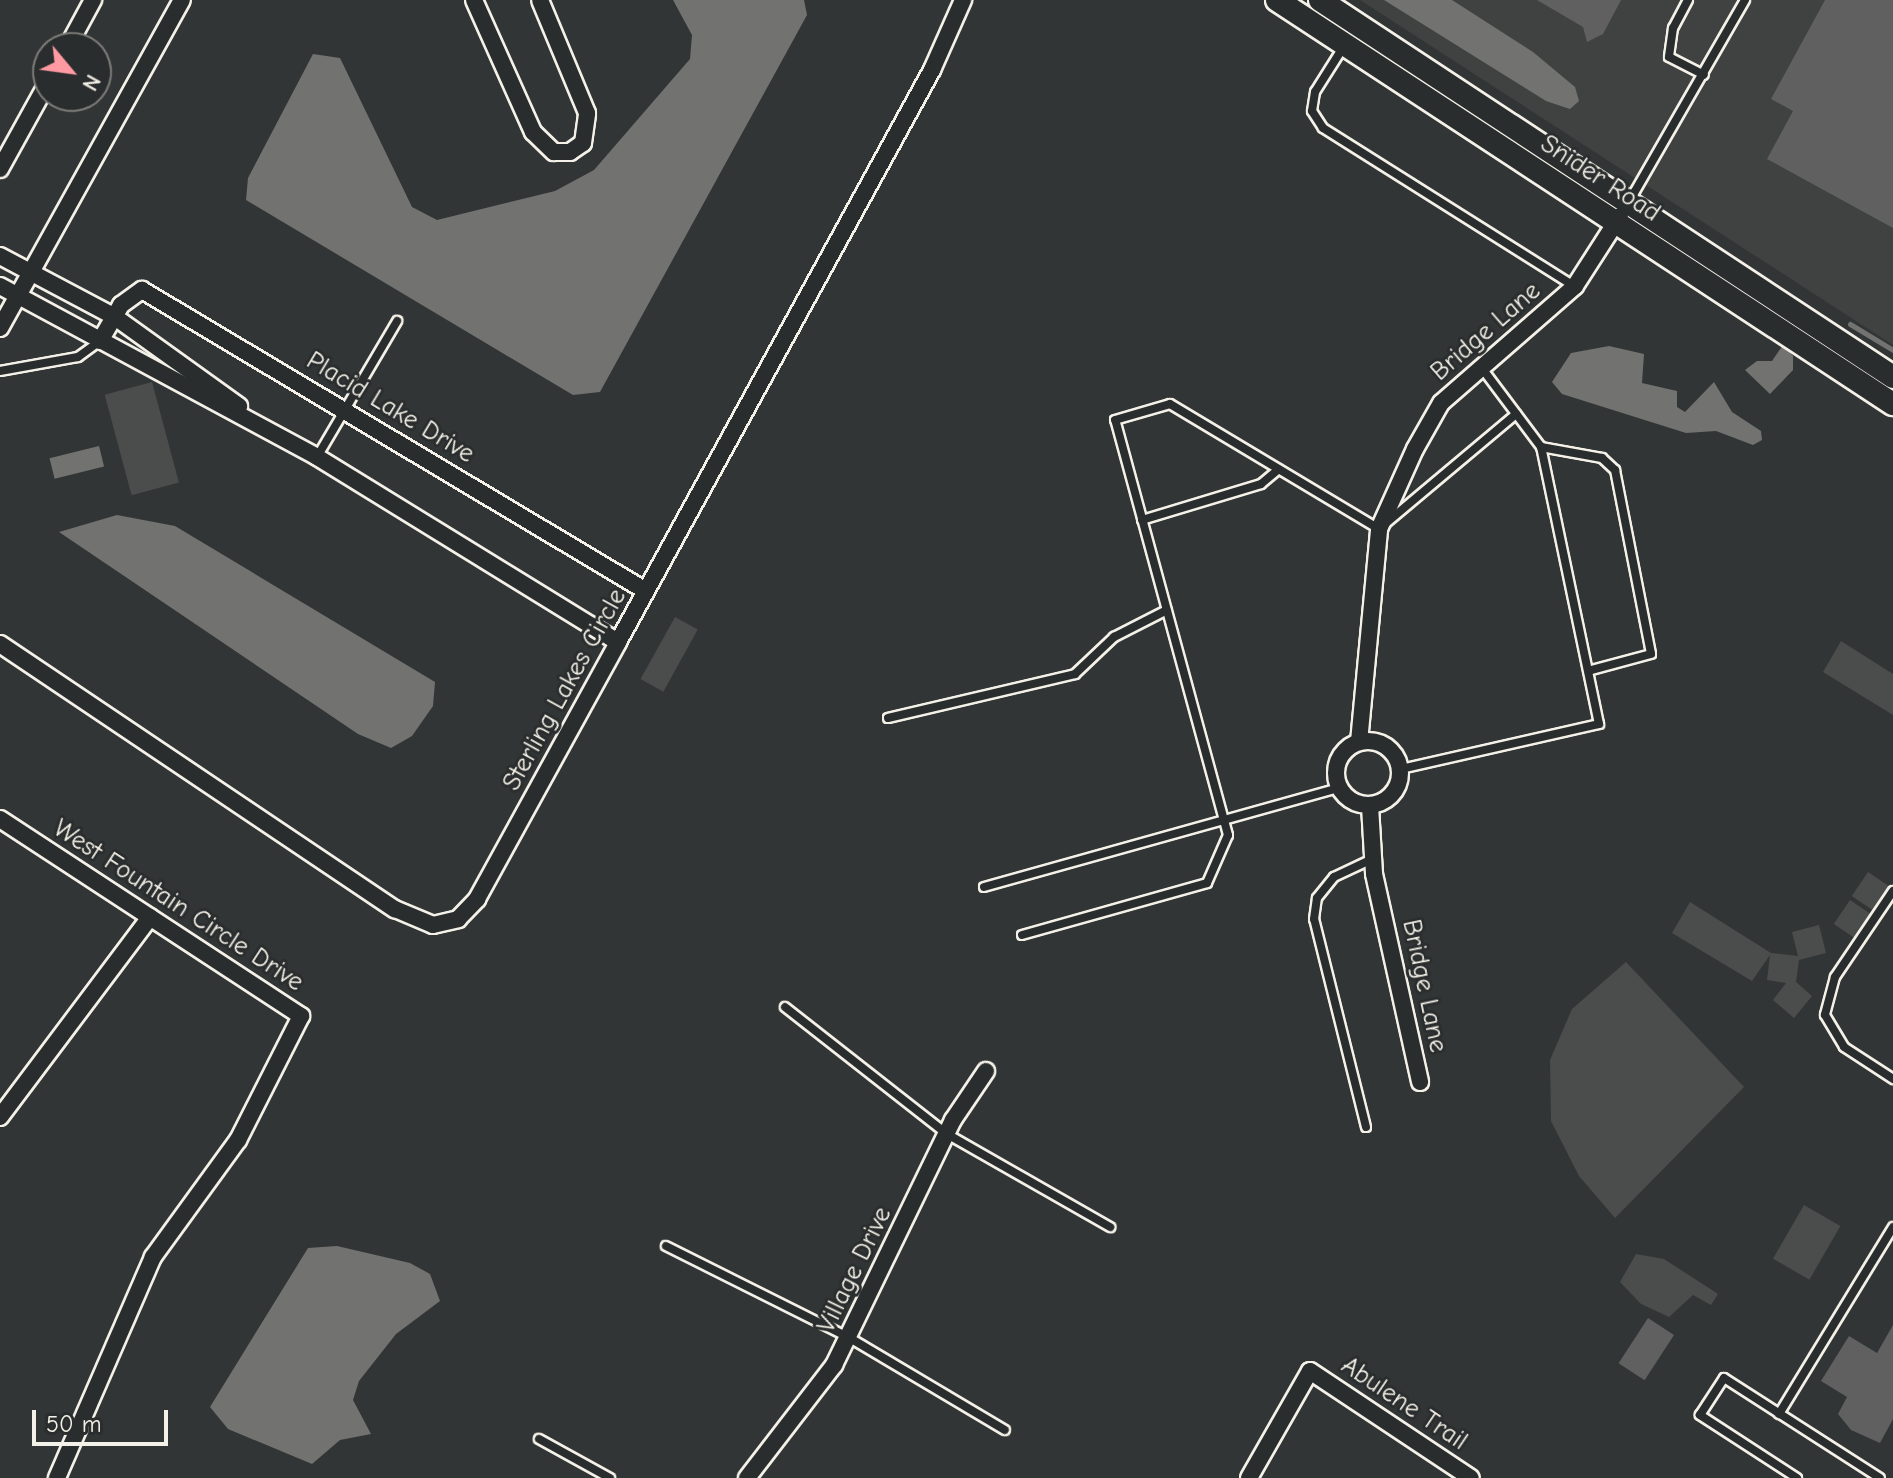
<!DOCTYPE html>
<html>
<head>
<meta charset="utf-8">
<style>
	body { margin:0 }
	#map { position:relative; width:1893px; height:1478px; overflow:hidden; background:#323535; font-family:"Comic Neue",sans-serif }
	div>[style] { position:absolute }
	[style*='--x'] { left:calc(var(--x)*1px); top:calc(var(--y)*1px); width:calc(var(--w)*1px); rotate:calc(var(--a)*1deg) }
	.built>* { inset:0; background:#404242 }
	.green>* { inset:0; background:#4b4d4c; transform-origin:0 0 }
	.water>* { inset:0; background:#727370; transform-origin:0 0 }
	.stream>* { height:5px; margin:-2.5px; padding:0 2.5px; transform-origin:2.5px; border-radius:2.5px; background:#727370 }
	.building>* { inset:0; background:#5f605f; transform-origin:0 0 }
	.roads { filter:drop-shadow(2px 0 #f4f1e8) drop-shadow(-2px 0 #f4f1e8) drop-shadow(0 2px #f4f1e8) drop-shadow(0 -2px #f4f1e8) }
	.service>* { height:8px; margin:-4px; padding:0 4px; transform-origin:4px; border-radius:4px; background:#2a2d2e }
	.minor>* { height:16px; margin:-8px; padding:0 8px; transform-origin:8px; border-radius:8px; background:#2a2d2e }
	.minor>.ring { margin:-8px; padding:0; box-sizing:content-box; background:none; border:16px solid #2a2d2e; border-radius:50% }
	.tertiary>* { height:22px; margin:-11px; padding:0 11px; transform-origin:11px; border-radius:11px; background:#2a2d2e }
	span { translate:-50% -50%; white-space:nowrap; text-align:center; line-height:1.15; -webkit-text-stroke:6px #2a2d2e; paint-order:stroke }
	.street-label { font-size:26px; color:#f4f1e8 }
	.north { position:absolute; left:32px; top:32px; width:80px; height:80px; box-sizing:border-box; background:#2a2d2e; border:2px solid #7b7b78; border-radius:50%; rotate:119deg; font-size:22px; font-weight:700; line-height:32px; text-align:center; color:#f4f1e8 }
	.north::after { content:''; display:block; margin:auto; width:28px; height:36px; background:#ff9aa2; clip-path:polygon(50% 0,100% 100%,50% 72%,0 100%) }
	.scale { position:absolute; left:32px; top:1410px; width:136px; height:36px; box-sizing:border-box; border:4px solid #f4f1e8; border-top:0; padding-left:10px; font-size:24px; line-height:28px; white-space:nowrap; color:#f4f1e8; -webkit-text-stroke:6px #2a2d2e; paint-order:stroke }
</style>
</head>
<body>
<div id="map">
	<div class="built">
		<div style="clip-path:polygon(1360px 0,1893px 0,1893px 345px)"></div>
	</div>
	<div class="green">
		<div style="left:152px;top:382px;width:104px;height:49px;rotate:75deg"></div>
		<div style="left:675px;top:617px;width:26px;height:71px;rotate:29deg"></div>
		<div style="clip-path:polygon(1841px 641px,1893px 674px,1893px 715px,1823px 672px)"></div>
		<div style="left:1868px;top:872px;width:29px;height:29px;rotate:34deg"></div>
		<div style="left:1850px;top:900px;width:29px;height:29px;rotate:34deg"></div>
		<div style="clip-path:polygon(1690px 902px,1771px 953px,1798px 956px,1792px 932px,1819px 925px,1826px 953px,1799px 960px,1796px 982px,1812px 996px,1794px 1018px,1773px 1000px,1786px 983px,1767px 980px,1770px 955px,1752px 981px,1672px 933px)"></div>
		<div style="clip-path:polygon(1626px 962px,1744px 1087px,1615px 1218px,1579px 1176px,1551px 1121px,1550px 1060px,1572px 1009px)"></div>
		<div style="left:1804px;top:1205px;width:42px;height:62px;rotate:30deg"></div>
		<div style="clip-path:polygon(1636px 1254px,1664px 1259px,1718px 1294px,1711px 1305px,1693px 1295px,1669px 1317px,1641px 1304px,1620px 1282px)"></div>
	</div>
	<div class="water">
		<div style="clip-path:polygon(673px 0,804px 0,807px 15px,600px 392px,573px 395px,246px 200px,248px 178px,313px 54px,340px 58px,412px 207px,437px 220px,555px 191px,594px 170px,690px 59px,692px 35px)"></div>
		<div style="clip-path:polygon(1384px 0,1452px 0,1533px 52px,1575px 87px,1579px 101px,1570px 109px,1546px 101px)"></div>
		<div style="clip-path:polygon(1783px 345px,1793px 356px,1793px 370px,1770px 394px,1745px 370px,1757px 361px,1772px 361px)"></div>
		<div style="clip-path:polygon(1609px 346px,1644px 354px,1642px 383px,1677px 391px,1677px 407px,1685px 412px,1714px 382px,1732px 412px,1761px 431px,1762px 440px,1753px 445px,1716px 431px,1686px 433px,1562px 394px,1552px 382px,1571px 353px)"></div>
		<div style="left:99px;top:446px;width:21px;height:51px;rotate:76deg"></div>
		<div style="clip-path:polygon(117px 515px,175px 526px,435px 682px,433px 706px,412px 736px,391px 748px,358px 734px,59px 532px)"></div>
		<div style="clip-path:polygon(337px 1246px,410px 1263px,430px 1274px,440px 1301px,396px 1334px,359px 1381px,353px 1400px,371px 1434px,340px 1440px,312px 1464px,228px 1429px,210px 1407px,308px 1248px)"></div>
	</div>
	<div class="stream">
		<div style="--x:1850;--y:324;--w:50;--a:31.2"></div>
	</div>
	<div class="building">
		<div style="clip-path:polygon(1537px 0,1621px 0,1603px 34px,1587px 42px,1583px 27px)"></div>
		<div style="clip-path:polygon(1825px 0,1893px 0,1893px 228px,1767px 159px,1793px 111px,1771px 99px)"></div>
		<div style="left:1648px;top:1318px;width:31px;height:54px;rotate:33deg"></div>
		<div style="clip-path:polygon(1893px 1325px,1893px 1419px,1880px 1443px,1851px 1430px,1838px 1414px,1847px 1397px,1821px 1381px,1849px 1336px,1877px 1353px)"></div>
	</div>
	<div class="roads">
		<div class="service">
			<div style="--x:1688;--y:0;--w:32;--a:118"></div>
			<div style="--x:1673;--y:28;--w:29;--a:98"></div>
			<div style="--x:1669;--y:57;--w:39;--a:27"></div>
			<div style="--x:1344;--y:46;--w:54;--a:122.2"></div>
			<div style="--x:1315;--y:92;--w:19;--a:99"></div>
			<div style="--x:1312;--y:111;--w:20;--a:57"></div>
			<div style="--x:1323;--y:128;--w:297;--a:32.2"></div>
			<div style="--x:1630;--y:200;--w:231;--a:-60.1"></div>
			<div style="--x:0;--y:371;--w:79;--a:-10.2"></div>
			<div style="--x:78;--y:357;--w:27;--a:-36"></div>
			<div style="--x:1541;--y:447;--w:62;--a:10.2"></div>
			<div style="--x:1602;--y:458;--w:18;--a:43"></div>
			<div style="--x:1615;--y:470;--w:187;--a:78.9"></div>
			<div style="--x:1651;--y:654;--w:65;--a:164.9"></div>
			<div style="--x:317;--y:457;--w:158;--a:-59.5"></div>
			<div style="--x:1142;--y:520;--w:124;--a:-16.8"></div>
			<div style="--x:1261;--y:484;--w:23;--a:-40"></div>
			<div style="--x:888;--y:718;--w:192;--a:-13.2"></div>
			<div style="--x:1075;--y:674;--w:54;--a:-43.5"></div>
			<div style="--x:1114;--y:637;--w:59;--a:-27"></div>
			<div style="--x:1401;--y:769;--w:203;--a:-12.8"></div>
			<div style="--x:1599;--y:724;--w:283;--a:-101.8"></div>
			<div style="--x:1541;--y:447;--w:99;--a:-126.8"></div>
			<div style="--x:984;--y:887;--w:369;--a:-15.6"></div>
			<div style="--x:1893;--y:891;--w:104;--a:124"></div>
			<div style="--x:1835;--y:977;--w:39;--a:105"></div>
			<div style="--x:1825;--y:1015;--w:37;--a:59"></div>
			<div style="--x:1844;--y:1047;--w:59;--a:33.1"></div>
			<div style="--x:1022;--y:935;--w:192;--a:-15.7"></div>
			<div style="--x:1207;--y:883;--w:52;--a:-66.4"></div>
			<div style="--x:1228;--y:835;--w:430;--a:-105.2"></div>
			<div style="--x:1115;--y:420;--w:57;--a:-16.2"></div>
			<div style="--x:1170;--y:404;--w:244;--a:30.9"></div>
			<div style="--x:1379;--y:529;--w:179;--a:-40"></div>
			<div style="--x:785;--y:1007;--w:206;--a:38.1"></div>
			<div style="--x:947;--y:1134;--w:188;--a:29.7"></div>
			<div style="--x:1366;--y:1127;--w:214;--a:-104"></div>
			<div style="--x:1314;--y:919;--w:21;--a:-82"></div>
			<div style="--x:1317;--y:898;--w:27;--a:-51"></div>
			<div style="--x:1334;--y:877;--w:42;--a:-25.3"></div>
			<div style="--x:666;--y:1246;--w:206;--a:26.6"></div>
			<div style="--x:850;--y:1338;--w:180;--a:30.7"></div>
			<div style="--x:1779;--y:1414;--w:219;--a:-58.6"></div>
			<div style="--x:539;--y:1439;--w:81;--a:28.8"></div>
			<div style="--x:1797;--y:1478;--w:116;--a:-147"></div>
			<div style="--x:1700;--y:1415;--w:44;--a:-57"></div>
			<div style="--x:1724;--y:1378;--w:185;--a:32.7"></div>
		</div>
		<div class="minor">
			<div style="--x:474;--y:0;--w:145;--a:65.9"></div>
			<div style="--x:533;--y:132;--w:29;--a:44"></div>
			<div style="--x:554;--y:152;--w:16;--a:0"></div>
			<div style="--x:570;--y:152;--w:16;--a:-35"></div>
			<div style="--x:583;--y:143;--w:30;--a:-82"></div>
			<div style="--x:587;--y:113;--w:122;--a:-112.6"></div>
			<div style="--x:67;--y:48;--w:55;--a:-61.6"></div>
			<div style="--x:0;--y:169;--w:99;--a:-61.1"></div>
			<div style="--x:0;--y:256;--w:130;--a:27.9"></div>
			<div style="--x:115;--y:317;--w:153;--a:35.7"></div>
			<div style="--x:0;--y:286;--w:360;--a:28.3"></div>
			<div style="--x:317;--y:457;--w:353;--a:31.6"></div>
			<div style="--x:0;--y:328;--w:375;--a:-61"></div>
			<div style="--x:100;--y:341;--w:42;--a:-59.7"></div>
			<div style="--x:121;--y:305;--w:26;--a:-36"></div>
			<div style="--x:142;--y:290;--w:587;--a:30.85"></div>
			<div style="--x:0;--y:644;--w:476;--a:33.9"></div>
			<div style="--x:395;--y:909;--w:41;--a:22.8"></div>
			<div style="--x:433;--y:925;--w:26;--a:-13"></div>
			<div style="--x:458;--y:919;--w:28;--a:-46"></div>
			<div style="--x:477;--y:899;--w:293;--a:-61.2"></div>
			<div style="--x:618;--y:642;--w:653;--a:-61.24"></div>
			<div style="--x:932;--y:70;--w:77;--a:-66.1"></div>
			<div class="ring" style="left:1336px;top:741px;width:48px;height:48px"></div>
			<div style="--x:1359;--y:742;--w:214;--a:-84.6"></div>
			<div style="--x:1379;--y:529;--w:88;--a:-65.8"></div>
			<div style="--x:1415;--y:449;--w:53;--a:-60.5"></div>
			<div style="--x:1441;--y:403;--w:178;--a:-41.1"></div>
			<div style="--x:1575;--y:286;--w:83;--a:-57.3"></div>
			<div style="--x:1370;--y:806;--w:68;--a:86.6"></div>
			<div style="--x:1374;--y:874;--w:213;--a:77.5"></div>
			<div style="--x:0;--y:819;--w:360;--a:33.2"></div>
			<div style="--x:301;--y:1016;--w:139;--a:116.9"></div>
			<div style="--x:238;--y:1140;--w:145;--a:126"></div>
			<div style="--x:153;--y:1257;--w:241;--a:113.5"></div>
			<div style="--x:0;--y:1117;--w:250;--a:-53.1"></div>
			<div style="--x:747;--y:1478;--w:143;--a:-52.4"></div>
			<div style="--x:834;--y:1365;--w:272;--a:-64.1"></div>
			<div style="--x:953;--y:1120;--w:59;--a:-56"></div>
			<div style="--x:1249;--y:1478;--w:123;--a:-60.3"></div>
			<div style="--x:1310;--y:1371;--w:193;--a:33.6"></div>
		</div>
		<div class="tertiary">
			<div style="--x:1277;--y:0;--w:737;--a:33.26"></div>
			<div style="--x:1320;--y:0;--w:686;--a:33.34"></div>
		</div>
	</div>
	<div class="street-label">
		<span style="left:1600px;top:179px;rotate:33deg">Snider Road</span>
		<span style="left:1486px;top:332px;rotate:-41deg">Bridge Lane</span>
		<span style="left:390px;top:408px;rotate:31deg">Placid Lake Drive</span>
		<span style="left:565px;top:690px;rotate:-61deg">Sterling Lakes Circle</span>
		<span style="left:178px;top:906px;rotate:33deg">West Fountain Circle Drive</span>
		<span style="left:1424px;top:986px;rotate:78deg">Bridge Lane</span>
		<span style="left:855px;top:1270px;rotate:-64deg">Village Drive</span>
		<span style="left:1404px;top:1404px;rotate:34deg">Abulene Trail</span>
	</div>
	<div class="north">N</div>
	<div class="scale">50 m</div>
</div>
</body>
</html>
